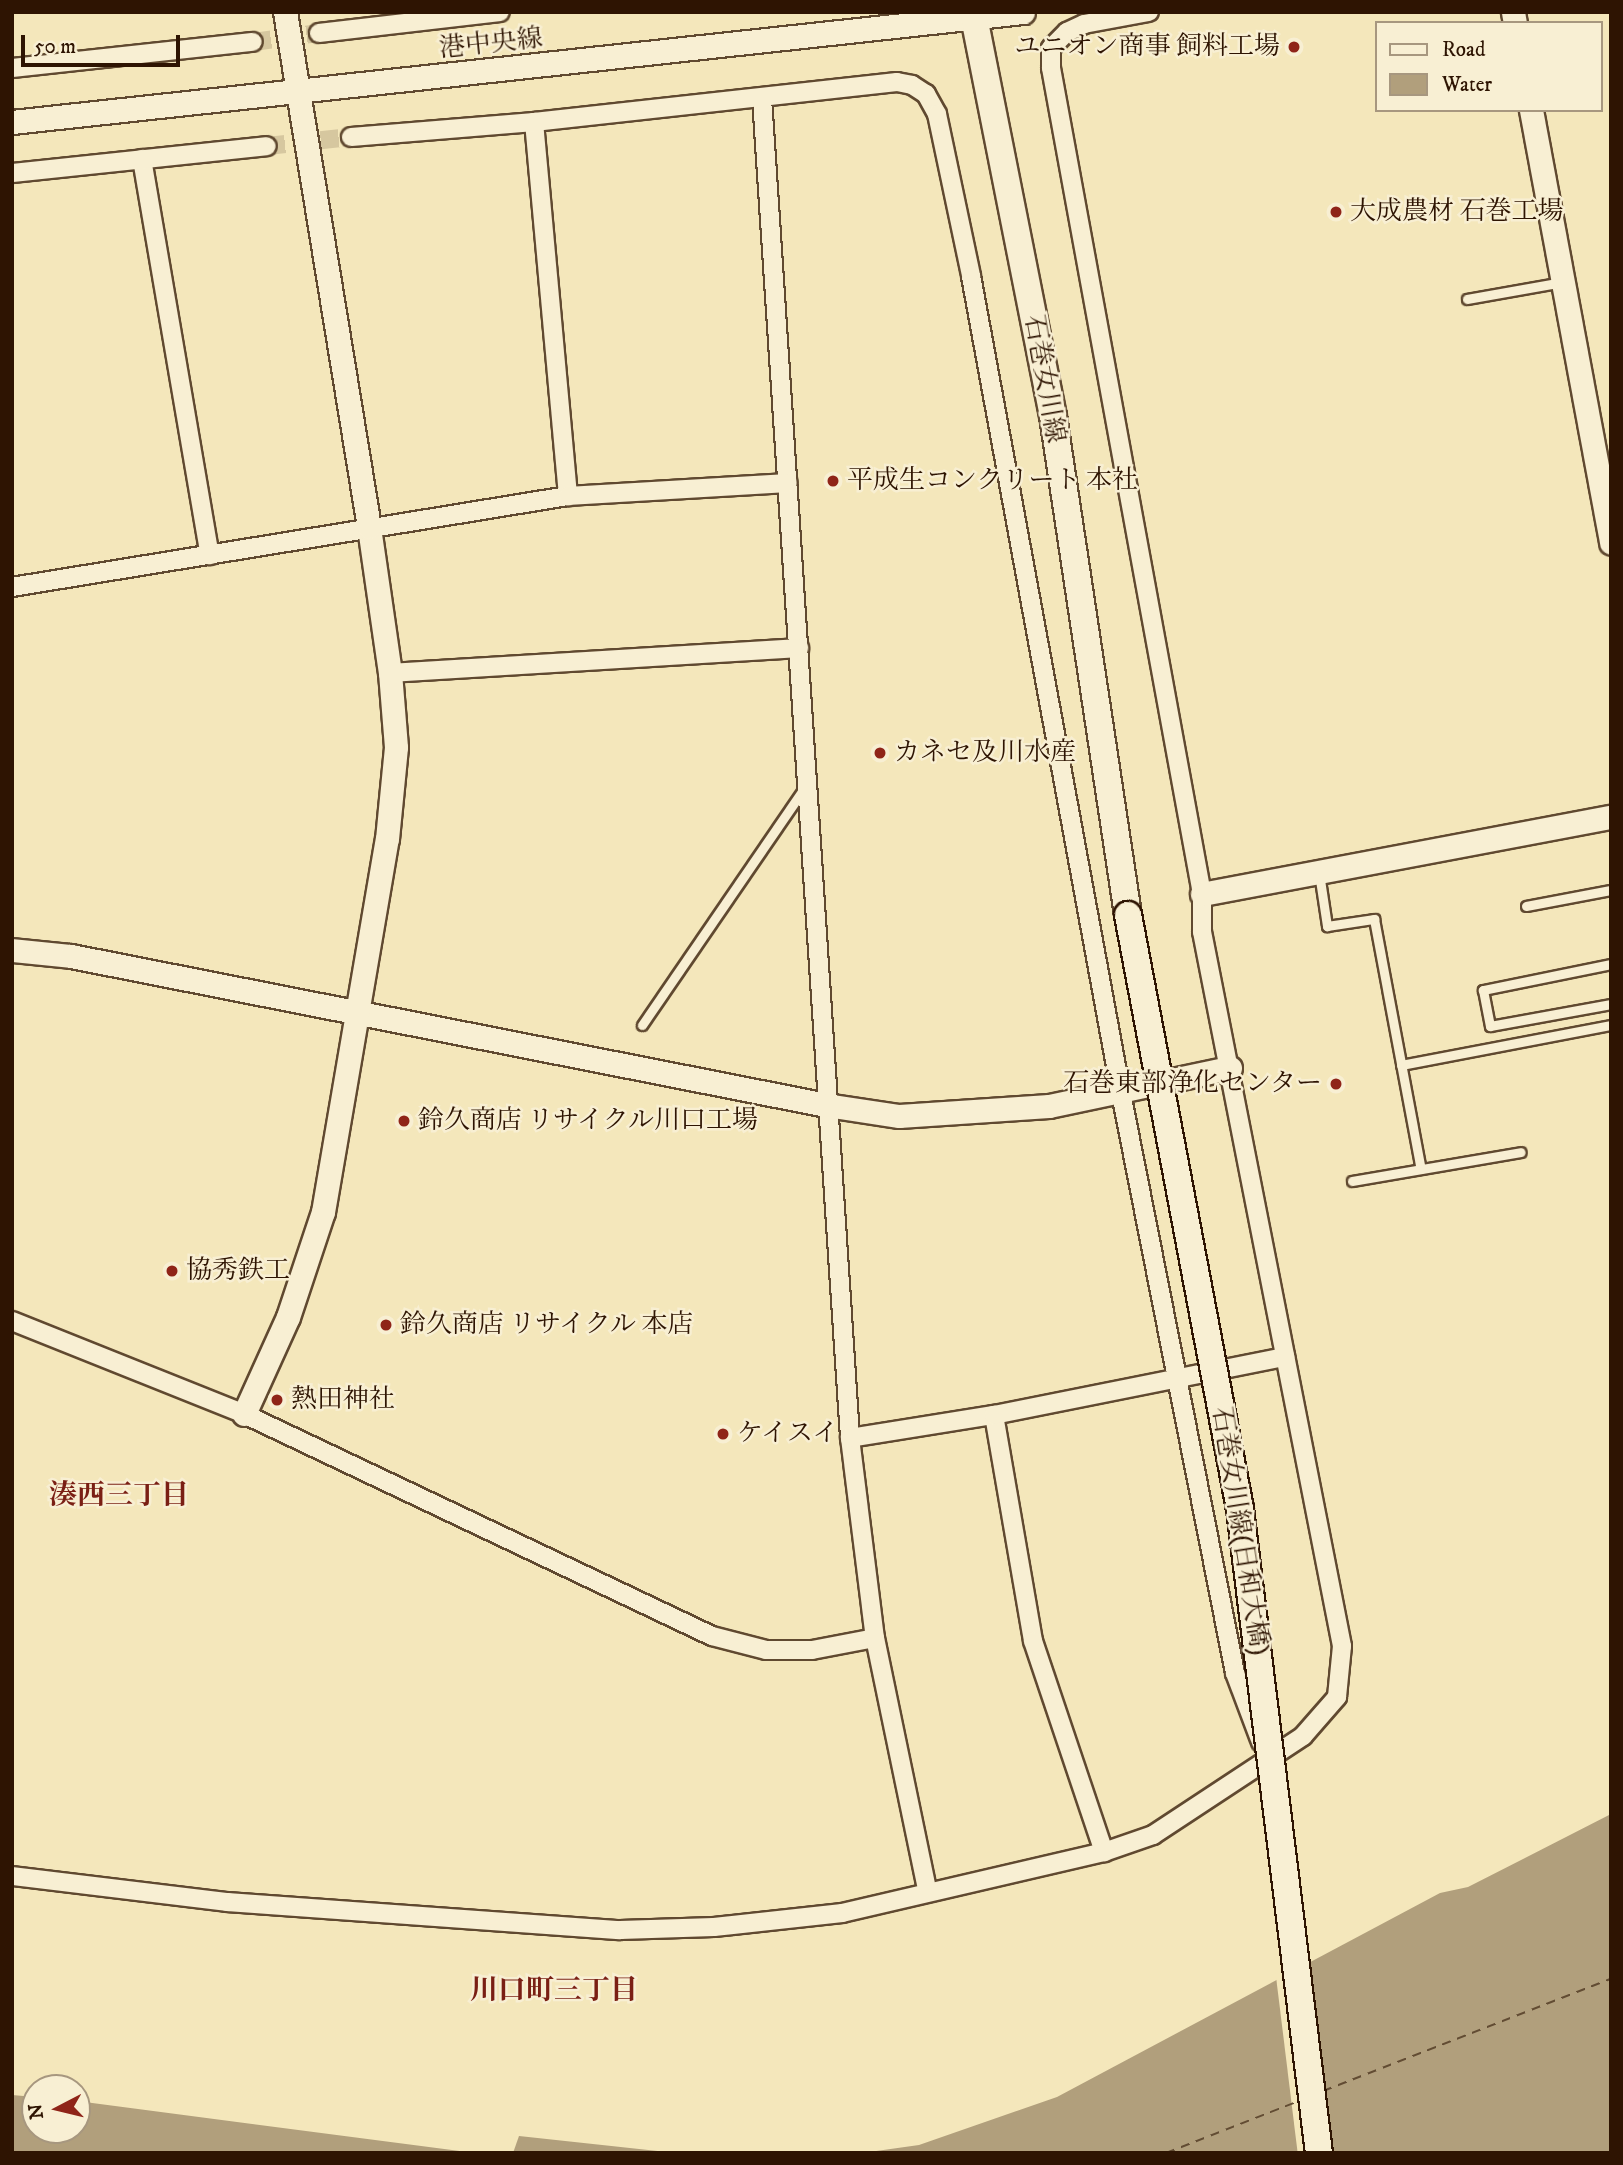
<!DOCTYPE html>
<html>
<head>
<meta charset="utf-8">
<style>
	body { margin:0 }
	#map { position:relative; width:1623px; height:2165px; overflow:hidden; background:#f4e7bb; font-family:"IM FELL DW Pica","Noto Serif JP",serif }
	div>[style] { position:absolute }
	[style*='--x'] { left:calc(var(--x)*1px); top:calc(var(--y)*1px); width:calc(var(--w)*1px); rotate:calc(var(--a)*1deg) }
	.water>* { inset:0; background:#b19f7c }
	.pier>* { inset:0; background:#f4e7bb; transform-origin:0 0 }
	.ferry>* { height:2px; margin-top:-1px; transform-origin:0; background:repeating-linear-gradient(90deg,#624c33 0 9px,transparent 0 16px) }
	.minor-tunnel>* { height:18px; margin-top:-9px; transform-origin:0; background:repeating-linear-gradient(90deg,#d6c79f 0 18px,transparent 0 27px) }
	.roads { filter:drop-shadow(2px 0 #604930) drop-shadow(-2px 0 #604930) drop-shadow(0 2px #604930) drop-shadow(0 -2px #604930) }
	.service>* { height:9px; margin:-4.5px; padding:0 4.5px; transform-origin:4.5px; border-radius:4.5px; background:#f8efd3 }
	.minor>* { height:18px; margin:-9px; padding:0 9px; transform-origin:9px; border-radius:9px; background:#f8efd3 }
	.tertiary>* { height:23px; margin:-11.5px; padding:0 11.5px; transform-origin:11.5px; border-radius:11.5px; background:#f8efd3 }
	.secondary>* { height:26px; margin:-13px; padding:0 13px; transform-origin:13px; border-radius:13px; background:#f8efd3 }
	.bridges { filter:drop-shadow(2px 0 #2e1402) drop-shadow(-2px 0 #2e1402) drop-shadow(0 2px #2e1402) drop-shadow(0 -2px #2e1402) }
	.secondary-bridge>* { height:26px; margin:-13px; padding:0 13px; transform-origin:13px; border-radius:13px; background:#f8efd3 }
	.dots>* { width:19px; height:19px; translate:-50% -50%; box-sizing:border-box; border:4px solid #f8efd3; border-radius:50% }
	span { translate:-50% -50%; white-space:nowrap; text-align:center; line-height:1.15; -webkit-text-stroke:5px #f8efd3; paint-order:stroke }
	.street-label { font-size:26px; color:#2e1402 }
	.poi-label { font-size:26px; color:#2e1402 }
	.right { translate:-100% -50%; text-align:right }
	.left { translate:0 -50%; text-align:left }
	.neighbourhood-label { font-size:28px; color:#7a1f14; font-weight:700 }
	.frame { position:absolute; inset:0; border:14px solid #2e1402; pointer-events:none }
	.legend { position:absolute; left:1375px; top:21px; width:228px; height:91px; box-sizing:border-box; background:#f8efd3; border:2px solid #a7977f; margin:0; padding:9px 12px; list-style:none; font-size:21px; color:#2e1402 }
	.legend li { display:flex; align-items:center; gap:14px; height:35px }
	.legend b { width:35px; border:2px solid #a7977f }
	.north { position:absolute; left:21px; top:2074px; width:70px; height:70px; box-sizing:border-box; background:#f8efd3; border:2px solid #a7977f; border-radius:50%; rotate:263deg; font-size:19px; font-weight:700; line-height:28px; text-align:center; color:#2e1402 }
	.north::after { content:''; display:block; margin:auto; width:24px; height:32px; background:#8f2418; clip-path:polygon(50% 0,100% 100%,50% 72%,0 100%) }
	.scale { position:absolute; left:21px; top:35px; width:159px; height:32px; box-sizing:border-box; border:4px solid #2e1402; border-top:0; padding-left:9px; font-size:21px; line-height:24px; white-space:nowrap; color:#2e1402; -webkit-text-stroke:5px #f8efd3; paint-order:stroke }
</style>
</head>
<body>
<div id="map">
	<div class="water">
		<div style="clip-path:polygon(1611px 1814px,1611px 2153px,862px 2153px,919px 2145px,1057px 2097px,1440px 1893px,1468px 1887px)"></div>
		<div style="clip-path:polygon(12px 2095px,35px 2097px,35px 2130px,77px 2130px,77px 2101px,475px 2153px,12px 2153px)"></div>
		<div style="clip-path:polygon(519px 2136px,676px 2153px,513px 2153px)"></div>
	</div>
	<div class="pier">
		<div style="left:1310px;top:1958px;width:196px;height:36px;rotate:83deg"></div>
	</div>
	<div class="ferry">
		<div style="--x:1323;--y:2091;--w:309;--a:-21.3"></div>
		<div style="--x:1166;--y:2153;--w:143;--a:-21.4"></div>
	</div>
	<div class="minor-tunnel">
		<div style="--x:253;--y:42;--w:67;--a:-7.8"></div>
		<div style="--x:267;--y:146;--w:84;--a:-6.1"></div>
	</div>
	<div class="roads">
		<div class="service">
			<div style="--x:1467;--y:299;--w:97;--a:-10.1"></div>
			<div style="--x:1319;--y:873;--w:54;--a:81.4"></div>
			<div style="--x:1327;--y:926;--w:48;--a:-8.5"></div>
			<div style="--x:1374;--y:919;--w:254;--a:79.4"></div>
			<div style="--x:1526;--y:906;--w:86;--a:-10.7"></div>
			<div style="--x:1611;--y:964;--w:131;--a:168.5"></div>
			<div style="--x:1483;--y:990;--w:37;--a:79"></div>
			<div style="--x:1490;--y:1026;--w:123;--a:-10.3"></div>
			<div style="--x:642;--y:1025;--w:288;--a:-55.6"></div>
			<div style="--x:1401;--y:1065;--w:214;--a:-10.8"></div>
			<div style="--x:1352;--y:1181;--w:171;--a:-9.7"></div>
		</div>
		<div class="minor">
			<div style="--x:319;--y:33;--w:182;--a:-6.6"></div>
			<div style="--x:12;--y:68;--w:242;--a:-6.2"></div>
			<div style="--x:762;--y:98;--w:1343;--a:86.24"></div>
			<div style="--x:850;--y:1438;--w:202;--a:82.9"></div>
			<div style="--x:875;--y:1638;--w:257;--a:78.3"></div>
			<div style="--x:534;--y:122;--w:376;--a:84.8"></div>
			<div style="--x:351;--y:137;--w:184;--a:-4.7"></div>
			<div style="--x:534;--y:122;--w:365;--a:-6.3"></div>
			<div style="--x:897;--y:82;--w:15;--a:11"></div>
			<div style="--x:912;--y:85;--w:17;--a:33"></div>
			<div style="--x:926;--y:94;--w:23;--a:61"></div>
			<div style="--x:937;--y:114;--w:166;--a:78.1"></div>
			<div style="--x:971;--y:276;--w:831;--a:79.6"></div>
			<div style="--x:1121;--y:1093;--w:591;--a:78.88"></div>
			<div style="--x:1235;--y:1673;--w:74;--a:69.4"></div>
			<div style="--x:142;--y:159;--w:402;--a:80.3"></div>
			<div style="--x:12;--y:173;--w:256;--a:-6"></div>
			<div style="--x:12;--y:587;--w:563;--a:-9.3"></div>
			<div style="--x:568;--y:496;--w:220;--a:-3.4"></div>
			<div style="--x:390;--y:673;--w:410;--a:-3.5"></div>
			<div style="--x:12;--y:1321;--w:250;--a:21.8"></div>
			<div style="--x:244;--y:1414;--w:518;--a:25.38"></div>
			<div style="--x:712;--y:1636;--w:56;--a:14.5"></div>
			<div style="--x:766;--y:1650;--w:46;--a:0"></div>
			<div style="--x:812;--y:1650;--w:64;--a:-10.8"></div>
			<div style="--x:994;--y:1415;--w:229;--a:80.2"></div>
			<div style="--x:1033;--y:1641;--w:223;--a:71.4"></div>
			<div style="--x:850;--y:1438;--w:146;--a:-9.1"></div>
			<div style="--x:994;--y:1415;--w:297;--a:-11.3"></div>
			<div style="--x:12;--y:1876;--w:217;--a:6.9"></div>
			<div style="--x:227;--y:1902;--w:394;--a:4.1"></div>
			<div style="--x:620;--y:1930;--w:94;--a:-1.8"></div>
			<div style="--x:714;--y:1927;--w:129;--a:-6.2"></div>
			<div style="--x:842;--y:1913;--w:269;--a:-13.1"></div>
			<div style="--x:1104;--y:1852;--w:52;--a:-19.1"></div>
			<div style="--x:1153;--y:1835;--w:180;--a:-33.4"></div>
			<div style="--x:1303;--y:1736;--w:52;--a:-48.9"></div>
			<div style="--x:1337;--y:1697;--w:51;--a:-84.4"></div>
			<div style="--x:1342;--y:1646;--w:728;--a:-101.09"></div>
			<div style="--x:1202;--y:932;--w:38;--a:-90"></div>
			<div style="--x:1202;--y:894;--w:840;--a:-100.36"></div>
			<div style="--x:1051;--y:68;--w:20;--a:-90"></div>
			<div style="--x:1051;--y:48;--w:23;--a:-45"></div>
			<div style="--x:1067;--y:32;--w:19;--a:-25"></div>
			<div style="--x:1084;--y:24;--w:66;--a:-10.5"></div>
		</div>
		<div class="tertiary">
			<div style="--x:1513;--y:12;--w:11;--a:80"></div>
			<div style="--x:1531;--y:110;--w:440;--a:79.5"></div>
			<div style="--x:12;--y:122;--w:1017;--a:-6.21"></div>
			<div style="--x:1202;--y:894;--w:416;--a:-10.7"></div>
			<div style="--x:12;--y:950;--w:59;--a:5.8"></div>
			<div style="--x:71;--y:956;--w:770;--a:11.16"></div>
			<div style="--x:826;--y:1105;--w:74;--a:8.6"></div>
			<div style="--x:899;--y:1116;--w:150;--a:-3.8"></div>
			<div style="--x:1049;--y:1106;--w:185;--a:-11.9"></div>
			<div style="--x:244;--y:1414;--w:107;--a:-65.6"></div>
			<div style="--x:288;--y:1317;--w:111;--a:-71.6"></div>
			<div style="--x:323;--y:1212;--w:378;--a:-80.3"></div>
			<div style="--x:387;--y:839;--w:92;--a:-84.4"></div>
			<div style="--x:396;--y:747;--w:74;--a:-94.6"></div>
			<div style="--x:390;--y:673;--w:148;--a:-98.2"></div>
			<div style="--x:369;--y:527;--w:522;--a:-99.26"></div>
		</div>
		<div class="secondary">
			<div style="--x:973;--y:12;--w:412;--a:78.8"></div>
			<div style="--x:1053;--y:416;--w:505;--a:81.45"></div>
		</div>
	</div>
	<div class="bridges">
		<div class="secondary-bridge">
			<div style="--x:1128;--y:915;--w:604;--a:79.32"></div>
			<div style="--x:1240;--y:1509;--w:649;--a:83.01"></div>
		</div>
	</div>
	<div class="dots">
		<div style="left:1294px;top:47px;background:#8f2418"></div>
		<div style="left:1336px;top:212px;background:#8f2418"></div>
		<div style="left:833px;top:481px;background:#8f2418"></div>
		<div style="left:880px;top:753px;background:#8f2418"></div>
		<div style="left:1336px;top:1084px;background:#8f2418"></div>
		<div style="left:404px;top:1121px;background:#8f2418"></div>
		<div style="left:172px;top:1271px;background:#8f2418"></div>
		<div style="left:386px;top:1325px;background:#8f2418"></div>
		<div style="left:277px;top:1400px;background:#8f2418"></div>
		<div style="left:723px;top:1434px;background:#8f2418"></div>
	</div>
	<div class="street-label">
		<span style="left:491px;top:44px;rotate:-6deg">港中央線</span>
		<span style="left:1044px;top:379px;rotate:80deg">石巻女川線</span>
		<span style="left:1240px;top:1531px;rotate:81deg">石巻女川線(日和大橋)</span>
	</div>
	<div class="poi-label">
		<span class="right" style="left:1280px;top:47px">ユニオン商事 飼料工場</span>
		<span class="left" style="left:1350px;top:212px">大成農材 石巻工場</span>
		<span class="left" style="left:847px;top:481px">平成生コンクリート 本社</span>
		<span class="left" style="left:894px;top:753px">カネセ及川水産</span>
		<span class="right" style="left:1322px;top:1084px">石巻東部浄化センター</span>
		<span class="left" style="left:418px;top:1121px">鈴久商店 リサイクル川口工場</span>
		<span class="left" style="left:186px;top:1271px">協秀鉄工</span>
		<span class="left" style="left:400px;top:1325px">鈴久商店 リサイクル 本店</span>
		<span class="left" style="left:291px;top:1400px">熱田神社</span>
		<span class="left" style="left:737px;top:1434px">ケイスイ</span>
	</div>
	<div class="neighbourhood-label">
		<span style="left:119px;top:1496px">湊西三丁目</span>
		<span style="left:554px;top:1991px">川口町三丁目</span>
	</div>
	<div class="frame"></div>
	<ul class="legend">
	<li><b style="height:9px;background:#f8efd3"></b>Road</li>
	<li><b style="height:19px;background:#b19f7c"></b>Water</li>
	</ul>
	<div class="north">N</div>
	<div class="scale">50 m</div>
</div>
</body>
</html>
